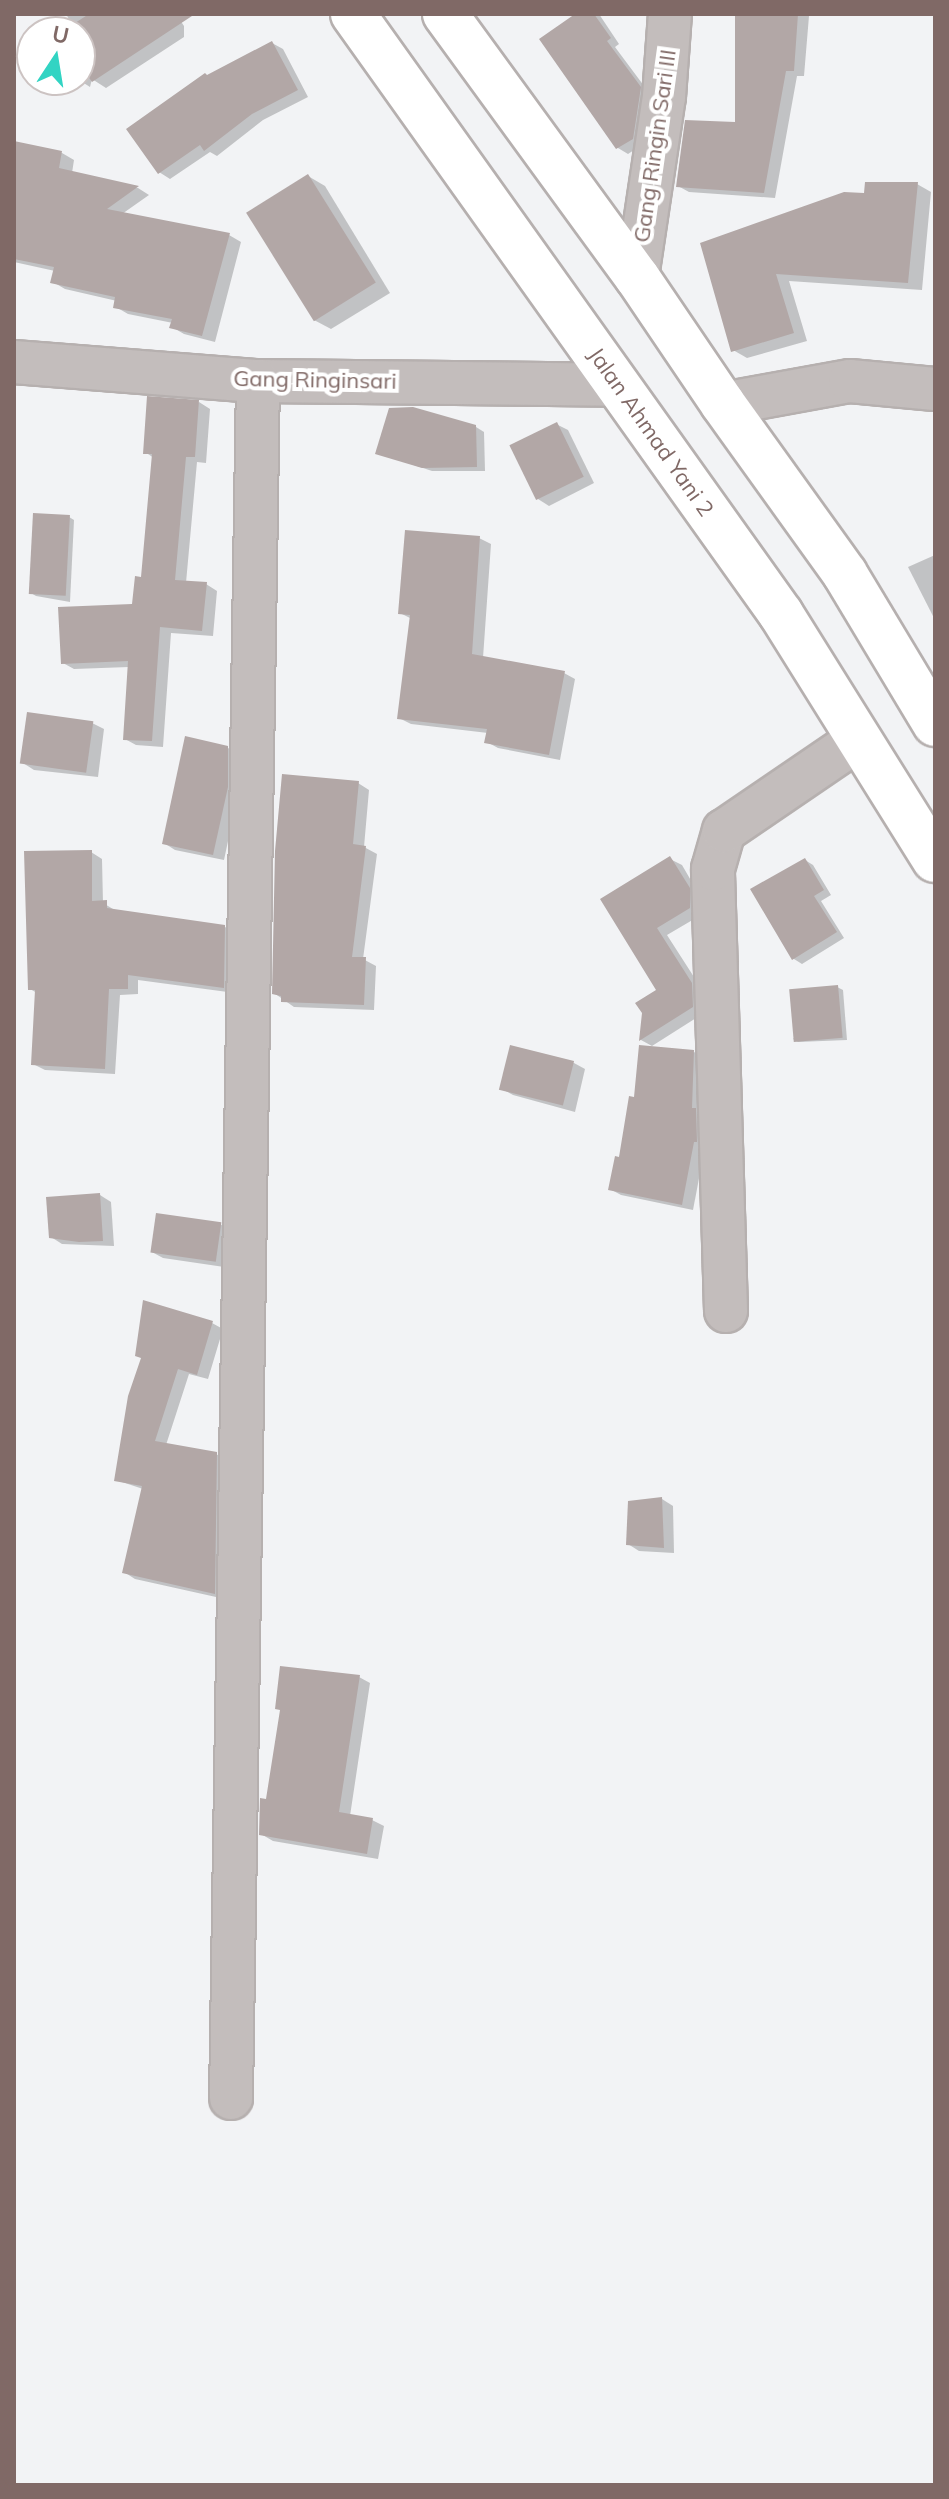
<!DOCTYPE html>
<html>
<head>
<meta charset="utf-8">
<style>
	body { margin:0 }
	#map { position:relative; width:949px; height:2499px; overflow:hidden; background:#f2f3f5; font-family:Mulish,sans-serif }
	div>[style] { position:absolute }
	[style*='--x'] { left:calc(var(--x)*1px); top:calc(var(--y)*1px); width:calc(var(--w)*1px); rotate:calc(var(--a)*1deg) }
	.shadow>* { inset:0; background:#0003 }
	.building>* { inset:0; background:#b2a7a6; transform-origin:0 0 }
	.roads { filter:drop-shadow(2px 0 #b6b0af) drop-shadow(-2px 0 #b6b0af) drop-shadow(0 2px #b6b0af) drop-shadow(0 -2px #b6b0af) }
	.minor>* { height:42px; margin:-21px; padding:0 21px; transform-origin:21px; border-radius:21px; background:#c3bdbc }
	.trunk>* { height:44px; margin:-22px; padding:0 22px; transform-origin:22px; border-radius:22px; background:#fff }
	span { translate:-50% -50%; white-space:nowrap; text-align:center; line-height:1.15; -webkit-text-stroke:8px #fff; paint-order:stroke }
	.street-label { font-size:22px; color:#806966 }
	.frame { position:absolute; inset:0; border:16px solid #806966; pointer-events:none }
	.north { position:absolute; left:16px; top:16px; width:80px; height:80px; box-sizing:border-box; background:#fff; border:2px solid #ccc3c2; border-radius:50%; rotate:12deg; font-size:22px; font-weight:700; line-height:32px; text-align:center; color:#806966 }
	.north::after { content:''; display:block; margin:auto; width:28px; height:36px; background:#32d4c3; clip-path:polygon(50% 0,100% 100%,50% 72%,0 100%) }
</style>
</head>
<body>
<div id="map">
	<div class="shadow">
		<div style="clip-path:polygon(66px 14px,176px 14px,184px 26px,184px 37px,106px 88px,92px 79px,90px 87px,79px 80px,80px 32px,65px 32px,73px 26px)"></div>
		<div style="clip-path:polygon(578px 14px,599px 14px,619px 44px,615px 47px,650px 94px,643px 144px,628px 154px,618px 148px)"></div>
		<div style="clip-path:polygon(737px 14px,809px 16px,804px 76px,797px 76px,775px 198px,689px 192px,678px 186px,737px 124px)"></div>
		<div style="clip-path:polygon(272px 43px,283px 49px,308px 97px,263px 120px,217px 156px,210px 152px,170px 179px,159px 172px,208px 77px)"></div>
		<div style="clip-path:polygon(14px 143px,62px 153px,74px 160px,72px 173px,138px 188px,149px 195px,122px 214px,229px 235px,241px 242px,215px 342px,184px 334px,172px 327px,173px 323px,128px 314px,116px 307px,117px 301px,65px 289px,53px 282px,55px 271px,14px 262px)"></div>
		<div style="clip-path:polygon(308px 176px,325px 186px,390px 293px,331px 329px,314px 320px)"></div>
		<div style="clip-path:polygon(917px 184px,931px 192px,922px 290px,789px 281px,807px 341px,747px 358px,733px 350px,702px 244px,866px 195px)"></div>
		<div style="clip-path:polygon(199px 402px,210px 409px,206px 463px,197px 462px,186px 583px,206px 584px,217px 591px,213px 636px,171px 633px,163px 747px,136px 745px,125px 739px,129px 667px,74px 669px,63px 663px,134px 605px,143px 579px,154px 458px,145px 452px)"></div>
		<div style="clip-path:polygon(556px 424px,568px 430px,594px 483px,549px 506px,538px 499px)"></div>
		<div style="clip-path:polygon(476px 427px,484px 432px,485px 471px,432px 471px,378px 453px)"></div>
		<div style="clip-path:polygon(69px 517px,74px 520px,70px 602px,36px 596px,31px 593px)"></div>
		<div style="clip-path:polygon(479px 538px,491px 544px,483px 658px,564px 673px,575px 679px,560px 760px,498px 748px,487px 742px,488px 733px,411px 724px,399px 718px,412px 619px,400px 613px)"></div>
		<div style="clip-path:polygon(935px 555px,935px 620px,908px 567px)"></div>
		<div style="clip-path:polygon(92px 723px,104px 729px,98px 777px,34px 770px,23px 763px)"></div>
		<div style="clip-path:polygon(228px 748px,239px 754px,238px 794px,224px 860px,175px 850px,164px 843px)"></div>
		<div style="clip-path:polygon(358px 783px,369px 790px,364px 847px,377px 854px,363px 959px,376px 966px,374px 1010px,294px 1007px,274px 993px)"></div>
		<div style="clip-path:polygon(91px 852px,102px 859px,103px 903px,118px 912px,225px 927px,236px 934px,235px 993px,138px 980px,138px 994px,120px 995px,115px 1074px,45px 1070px,33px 1064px,37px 993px,30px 989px)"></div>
		<div style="clip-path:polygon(670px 859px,682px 865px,700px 896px,701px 915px,667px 935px,703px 991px,704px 1013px,652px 1046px,641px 1040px,644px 1013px,658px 990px,602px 900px)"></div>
		<div style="clip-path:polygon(805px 860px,813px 865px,831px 895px,821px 901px,844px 938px,802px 964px,794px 959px,753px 890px)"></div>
		<div style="clip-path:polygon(837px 987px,843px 990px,847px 1040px,798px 1042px,793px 1039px)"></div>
		<div style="clip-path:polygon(512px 1047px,574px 1063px,585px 1069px,575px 1112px,513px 1095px,502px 1089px)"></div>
		<div style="clip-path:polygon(694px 1052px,705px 1059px,705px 1147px,693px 1210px,621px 1195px,610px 1189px,636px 1100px)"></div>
		<div style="clip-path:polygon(100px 1195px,111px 1202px,114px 1246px,62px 1244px,51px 1237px)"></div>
		<div style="clip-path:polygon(220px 1224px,231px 1231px,231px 1268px,163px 1258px,152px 1252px)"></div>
		<div style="clip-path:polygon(212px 1323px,223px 1329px,208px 1379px,189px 1374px,166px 1445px,216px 1454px,227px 1460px,225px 1599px,135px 1579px,124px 1572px,143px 1489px,116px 1480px,130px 1397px)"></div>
		<div style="clip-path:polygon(662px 1499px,673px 1506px,674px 1553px,639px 1551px,628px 1544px)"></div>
		<div style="clip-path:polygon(359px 1677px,370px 1683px,350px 1816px,372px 1820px,384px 1826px,378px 1859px,273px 1841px,261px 1834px,268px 1802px)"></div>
	</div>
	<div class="building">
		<div style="clip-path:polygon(195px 14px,92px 82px,81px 66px,80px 69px,80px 32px,61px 32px,89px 14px)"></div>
		<div style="clip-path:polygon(575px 14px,594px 14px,611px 38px,607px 41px,641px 87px,633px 139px,616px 149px,539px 39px)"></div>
		<div style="clip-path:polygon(735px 14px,798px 14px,794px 71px,786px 71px,764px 193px,676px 187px,685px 120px,735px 122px)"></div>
		<div style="clip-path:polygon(272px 41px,298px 90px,252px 114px,204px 151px,200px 145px,158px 174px,126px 129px,205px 73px,207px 75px)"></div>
		<div style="clip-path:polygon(14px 141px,62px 151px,59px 168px,139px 186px,107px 209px,230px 233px,202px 336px,169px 328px,172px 319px,113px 308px,115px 297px,50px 283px,54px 267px,14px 259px)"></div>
		<div style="left:308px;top:174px;width:128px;height:73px;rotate:58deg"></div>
		<div style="clip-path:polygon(865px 182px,918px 182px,908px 283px,776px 274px,794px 333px,731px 352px,700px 243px,844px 192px,864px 193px)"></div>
		<div style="clip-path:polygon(147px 396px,199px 400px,195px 457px,186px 457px,175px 580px,207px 582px,202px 631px,160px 627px,152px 741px,123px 740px,128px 661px,61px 664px,58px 607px,132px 604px,135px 576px,141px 577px,152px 454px,143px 454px)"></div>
		<div style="clip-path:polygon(413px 407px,476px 425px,477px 467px,422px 468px,375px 454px,389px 408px)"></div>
		<div style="left:557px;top:422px;width:61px;height:53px;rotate:64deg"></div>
		<div style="left:33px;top:513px;width:37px;height:81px;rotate:3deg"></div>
		<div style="clip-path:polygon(405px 530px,480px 536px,472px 654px,565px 671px,549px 755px,484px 743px,487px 729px,397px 719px,410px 615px,398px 614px)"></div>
		<div style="left:27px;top:712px;width:67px;height:52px;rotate:8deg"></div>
		<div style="clip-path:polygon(185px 736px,228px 746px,228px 787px,213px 855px,162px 844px)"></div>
		<div style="clip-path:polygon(282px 774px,359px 781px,353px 844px,366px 846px,352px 957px,366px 957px,364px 1005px,281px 1002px,281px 996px,272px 994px,275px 851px)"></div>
		<div style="clip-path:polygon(92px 850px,92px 901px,107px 900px,107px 908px,225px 925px,224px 988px,128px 975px,128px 989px,109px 989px,105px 1069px,31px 1065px,35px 990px,28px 990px,24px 851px)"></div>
		<div style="clip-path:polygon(670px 856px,690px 888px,690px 908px,657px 928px,692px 983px,693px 1007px,639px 1041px,642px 1013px,635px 1003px,656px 990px,600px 899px)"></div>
		<div style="clip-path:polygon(805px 858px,824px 890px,814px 896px,837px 932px,792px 960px,750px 889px)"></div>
		<div style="left:838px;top:985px;width:53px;height:49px;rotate:85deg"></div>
		<div style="left:510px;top:1045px;width:66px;height:46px;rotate:14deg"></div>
		<div style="clip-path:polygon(639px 1045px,694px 1050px,692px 1108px,696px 1108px,697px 1142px,694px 1142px,682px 1205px,608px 1190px,615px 1156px,619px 1157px,629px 1096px,634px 1097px)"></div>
		<div style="clip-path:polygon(100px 1193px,103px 1241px,79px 1242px,49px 1238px,46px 1197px)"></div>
		<div style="left:156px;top:1213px;width:66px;height:40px;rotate:8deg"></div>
		<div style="clip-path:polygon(143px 1300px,213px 1321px,197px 1375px,178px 1369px,155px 1441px,217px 1452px,215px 1594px,122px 1573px,142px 1486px,114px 1481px,128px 1396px,141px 1358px,135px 1356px)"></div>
		<div style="clip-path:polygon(662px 1497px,664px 1548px,626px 1545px,628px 1501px)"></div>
		<div style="clip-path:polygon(280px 1666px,360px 1675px,339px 1812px,373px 1818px,367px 1854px,259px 1835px,260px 1798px,266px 1799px,280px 1710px,275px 1709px)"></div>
	</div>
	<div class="roads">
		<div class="minor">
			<div style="--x:637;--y:277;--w:182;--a:-81.5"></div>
			<div style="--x:664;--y:97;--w:83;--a:-85.9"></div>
			<div style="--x:14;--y:362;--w:245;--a:4.5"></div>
			<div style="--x:258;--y:381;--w:359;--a:0.6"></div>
			<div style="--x:723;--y:404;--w:129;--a:-10.3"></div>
			<div style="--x:850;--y:381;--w:85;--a:5.4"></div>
			<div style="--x:726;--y:1311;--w:442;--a:-91.7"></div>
			<div style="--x:713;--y:869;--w:40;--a:-74"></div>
			<div style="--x:724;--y:831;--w:163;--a:-34.3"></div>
			<div style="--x:231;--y:2098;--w:1717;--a:-89.1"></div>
		</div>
		<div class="trunk">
			<div style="--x:353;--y:14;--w:737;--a:54.5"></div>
			<div style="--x:781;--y:614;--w:290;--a:58"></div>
			<div style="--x:445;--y:14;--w:326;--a:53.9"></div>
			<div style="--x:637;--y:277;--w:153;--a:55.9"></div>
			<div style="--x:723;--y:404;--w:209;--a:54.3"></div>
			<div style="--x:845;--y:574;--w:175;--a:59"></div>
		</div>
	</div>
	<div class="street-label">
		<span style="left:655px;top:146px;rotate:-82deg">Gang Ringin Sari III</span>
		<span style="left:315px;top:380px;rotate:1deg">Gang Ringinsari</span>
		<span style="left:651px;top:432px;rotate:55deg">Jalan Ahmad Yani 2</span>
	</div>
	<div class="frame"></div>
	<div class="north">U</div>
</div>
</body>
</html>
